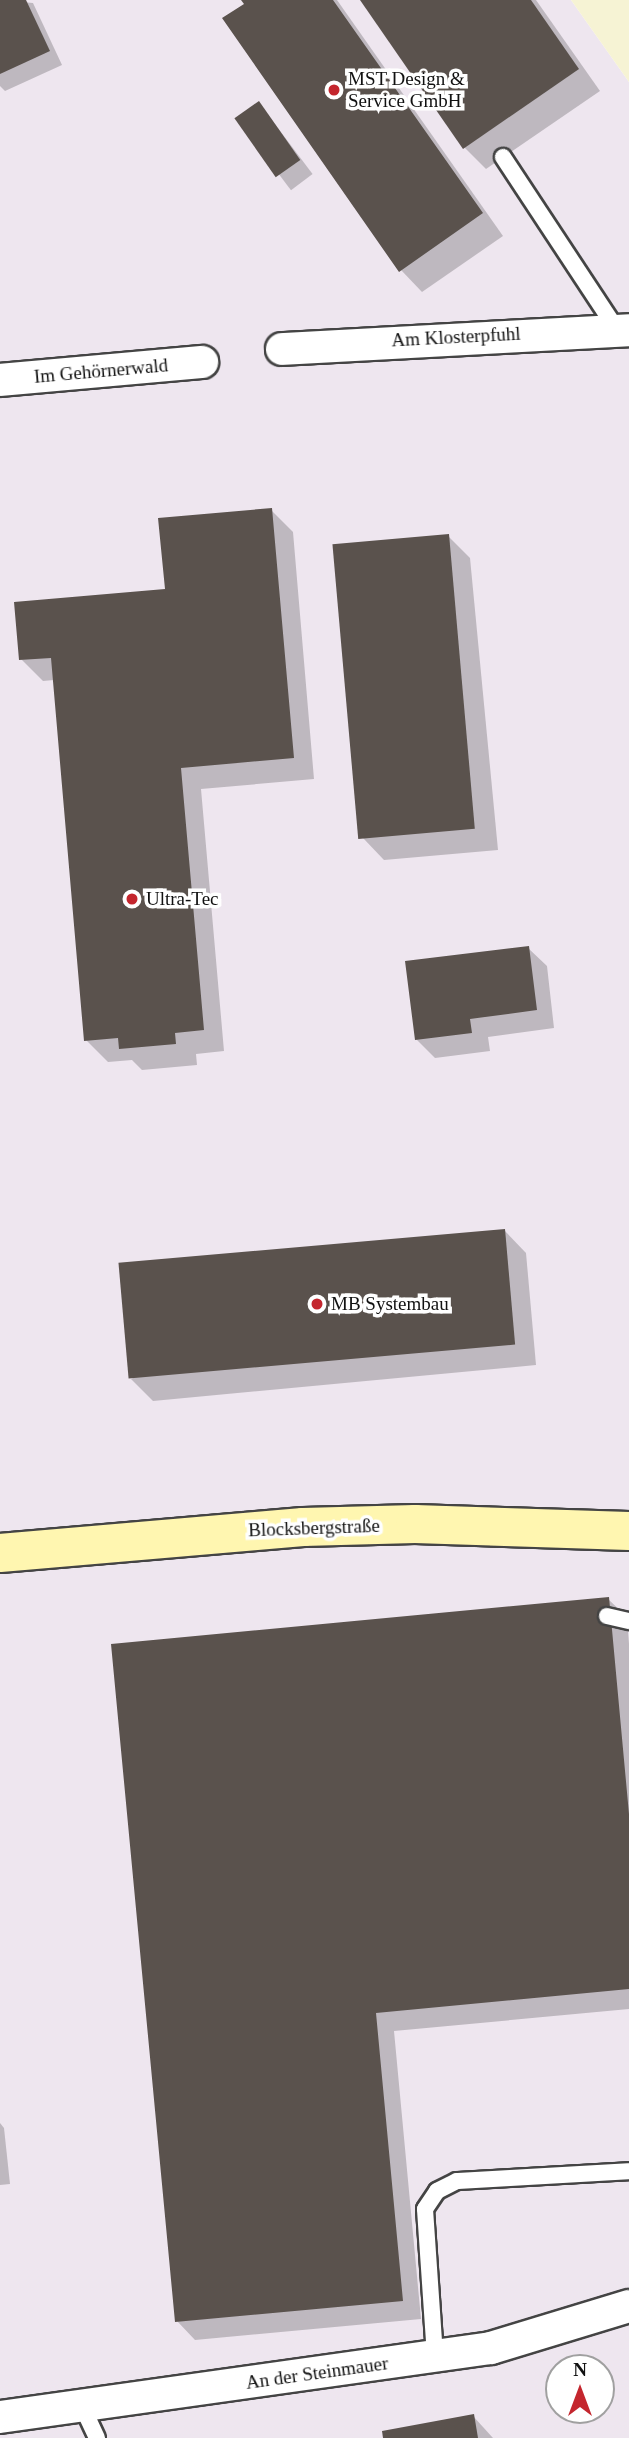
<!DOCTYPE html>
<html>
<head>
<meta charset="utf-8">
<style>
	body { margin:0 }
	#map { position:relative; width:629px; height:2438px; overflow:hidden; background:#fffdf5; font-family:"Times New Roman",serif }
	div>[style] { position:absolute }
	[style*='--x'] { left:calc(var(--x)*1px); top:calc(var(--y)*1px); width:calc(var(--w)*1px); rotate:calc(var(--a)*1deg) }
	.industrial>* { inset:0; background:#eee6ef }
	.farmland>* { inset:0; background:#f6f3d4 }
	.shadow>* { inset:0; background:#0003; transform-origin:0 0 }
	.building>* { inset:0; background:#5a524d; transform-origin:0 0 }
	.roads { filter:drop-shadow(2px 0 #444) drop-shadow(-2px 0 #444) drop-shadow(0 2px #444) drop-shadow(0 -2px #444) }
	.service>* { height:16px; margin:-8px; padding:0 8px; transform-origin:8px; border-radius:8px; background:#fff }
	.minor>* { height:32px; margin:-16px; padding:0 16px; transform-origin:16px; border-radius:16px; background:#fff }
	.secondary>* { height:38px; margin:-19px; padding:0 19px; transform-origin:19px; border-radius:19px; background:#fff6b0 }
	.dots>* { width:19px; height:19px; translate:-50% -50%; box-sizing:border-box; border:4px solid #fff; border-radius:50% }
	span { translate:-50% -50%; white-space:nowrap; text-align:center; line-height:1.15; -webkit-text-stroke:7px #fff; paint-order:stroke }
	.poi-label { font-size:19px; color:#111 }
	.left { translate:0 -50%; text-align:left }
	.street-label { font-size:19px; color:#111 }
	.north { position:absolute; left:545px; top:2354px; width:70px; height:70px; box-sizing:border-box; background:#fff; border:2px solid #a0a0a0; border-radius:50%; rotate:0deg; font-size:19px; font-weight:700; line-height:28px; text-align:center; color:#111 }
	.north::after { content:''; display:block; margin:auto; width:24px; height:32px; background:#c4262e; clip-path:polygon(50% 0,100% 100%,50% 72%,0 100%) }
</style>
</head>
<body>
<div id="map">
	<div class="industrial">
		<div style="clip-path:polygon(evenodd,0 0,571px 0,629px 82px,629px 2438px,0 2438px,0 0,559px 2368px,601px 2368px,601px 2410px,559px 2410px,559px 2368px)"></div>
	</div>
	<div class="farmland">
		<div style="clip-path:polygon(571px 0,629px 0,629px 82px)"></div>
	</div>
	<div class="shadow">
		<div style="clip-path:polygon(0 0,33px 3px,62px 65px,5px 91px,0 86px)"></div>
		<div style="clip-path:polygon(243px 0,337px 0,503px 236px,422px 292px,401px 270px)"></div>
		<div style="clip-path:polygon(362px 0,536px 0,600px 91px,486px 169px,465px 148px)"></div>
		<div style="left:259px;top:103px;width:89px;height:27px;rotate:53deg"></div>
		<div style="clip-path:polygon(271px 510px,293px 532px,314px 779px,201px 789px,224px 1051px,196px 1054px,197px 1065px,142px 1070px,132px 1060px,108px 1062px,86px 1040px,54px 680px,43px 681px,21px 659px,167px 591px)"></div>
		<div style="clip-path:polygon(448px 536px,470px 558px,498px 850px,384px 860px,363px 838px)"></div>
		<div style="clip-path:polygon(528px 948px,547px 966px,554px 1028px,488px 1037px,490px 1051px,435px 1058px,416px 1039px)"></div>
		<div style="clip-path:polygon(505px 1231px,526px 1253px,536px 1365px,153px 1401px,131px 1379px)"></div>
		<div style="clip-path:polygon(608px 1599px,627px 1617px,629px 1644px,629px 2009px,394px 2031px,421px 2319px,195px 2340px,177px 2321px)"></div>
		<div style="clip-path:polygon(0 2123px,4px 2128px,10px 2184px,0 2185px)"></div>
		<div style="clip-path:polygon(473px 2416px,493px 2438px,385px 2438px)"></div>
	</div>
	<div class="building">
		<div style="clip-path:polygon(0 0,26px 0,50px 51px,0 74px)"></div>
		<div style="clip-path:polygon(241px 0,333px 0,483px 213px,399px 272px,222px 18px,244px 4px)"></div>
		<div style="clip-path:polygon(360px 0,531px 0,579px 69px,463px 149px)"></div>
		<div style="left:259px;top:101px;width:72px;height:30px;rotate:55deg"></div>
		<div style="clip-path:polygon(272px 508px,294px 758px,181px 768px,204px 1030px,175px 1033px,176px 1044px,119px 1049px,118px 1038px,84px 1041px,51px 658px,19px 660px,14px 602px,165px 589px,158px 518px)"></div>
		<div style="left:449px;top:534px;width:296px;height:117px;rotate:85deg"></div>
		<div style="clip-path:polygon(529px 946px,537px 1010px,470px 1019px,472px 1033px,415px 1040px,405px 961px)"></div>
		<div style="left:505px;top:1229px;width:116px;height:388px;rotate:85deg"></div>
		<div style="clip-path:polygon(609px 1597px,629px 1814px,629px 1989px,376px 2013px,403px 2301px,175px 2322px,111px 1644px)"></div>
		<div style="clip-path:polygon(474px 2414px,478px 2438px,383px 2438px,382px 2431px)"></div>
	</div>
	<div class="roads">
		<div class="service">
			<div style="--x:503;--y:157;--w:207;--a:56.6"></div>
			<div style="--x:607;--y:1616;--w:23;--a:13"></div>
			<div style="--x:435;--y:2356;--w:147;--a:-93.9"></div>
			<div style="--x:425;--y:2209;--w:22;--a:-56"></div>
			<div style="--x:437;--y:2191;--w:22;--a:-27"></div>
			<div style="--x:457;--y:2181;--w:172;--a:-3.3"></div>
			<div style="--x:83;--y:2408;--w:33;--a:65"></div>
		</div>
		<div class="minor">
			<div style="--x:282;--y:349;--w:348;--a:-3.1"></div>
			<div style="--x:0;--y:380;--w:203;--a:-5.1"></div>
			<div style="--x:0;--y:2417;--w:496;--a:-8"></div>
			<div style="--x:491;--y:2348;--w:144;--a:-16.9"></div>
		</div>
		<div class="secondary">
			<div style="--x:0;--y:1553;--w:304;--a:-4.9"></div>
			<div style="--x:303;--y:1527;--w:112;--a:-1.5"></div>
			<div style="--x:415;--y:1524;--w:214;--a:1.9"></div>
		</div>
	</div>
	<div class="dots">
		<div style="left:334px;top:90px;background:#c4262e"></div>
		<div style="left:132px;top:899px;background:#c4262e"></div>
		<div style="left:317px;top:1304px;background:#c4262e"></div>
	</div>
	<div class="poi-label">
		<span class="left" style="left:348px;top:90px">MST Design &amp;<br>Service GmbH</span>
		<span class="left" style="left:146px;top:899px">Ultra-Tec</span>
		<span class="left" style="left:331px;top:1304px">MB Systembau</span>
	</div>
	<div class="street-label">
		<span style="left:456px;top:337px;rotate:-3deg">Am Klosterpfuhl</span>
		<span style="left:101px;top:371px;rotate:-5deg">Im Gehörnerwald</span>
		<span style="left:314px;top:1528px;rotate:-2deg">Blocksbergstraße</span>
		<span style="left:317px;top:2373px;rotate:-8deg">An der Steinmauer</span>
	</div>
	<div class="north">N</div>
</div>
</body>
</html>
